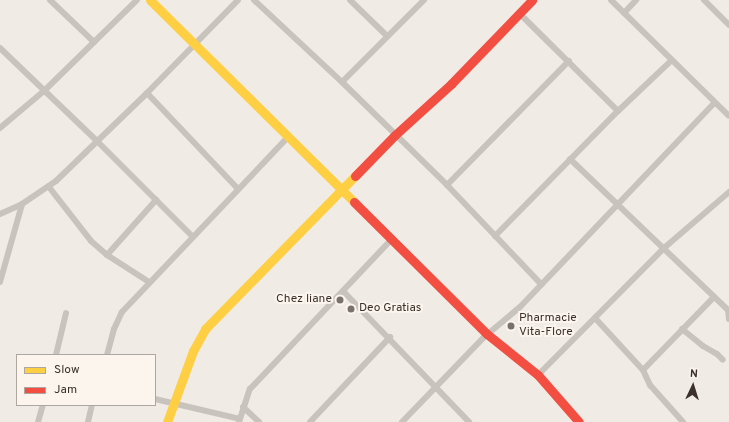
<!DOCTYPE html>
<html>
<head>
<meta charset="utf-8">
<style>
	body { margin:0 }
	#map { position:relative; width:729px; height:422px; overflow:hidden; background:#f0ebe5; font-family:Overpass,sans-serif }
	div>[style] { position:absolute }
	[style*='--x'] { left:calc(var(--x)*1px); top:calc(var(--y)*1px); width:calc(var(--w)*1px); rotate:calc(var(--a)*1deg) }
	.street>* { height:6px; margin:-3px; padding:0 3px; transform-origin:3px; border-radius:3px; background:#c9c3be }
	.slow>* { height:9px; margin:-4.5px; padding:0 4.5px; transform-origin:4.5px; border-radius:4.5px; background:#ffcf43 }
	.jam>* { height:9px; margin:-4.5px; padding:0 4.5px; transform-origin:4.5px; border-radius:4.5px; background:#f24e42 }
	.dots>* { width:11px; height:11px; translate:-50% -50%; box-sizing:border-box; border:2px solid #fbf5ee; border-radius:50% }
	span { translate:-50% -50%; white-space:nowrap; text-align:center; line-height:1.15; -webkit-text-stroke:4px #fbf5ee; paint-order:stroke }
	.poi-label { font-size:12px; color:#3b302b }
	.right { translate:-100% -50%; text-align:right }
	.left { translate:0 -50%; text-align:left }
	.legend { position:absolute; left:16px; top:354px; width:140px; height:52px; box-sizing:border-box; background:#fbf5ee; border:1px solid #aea6a0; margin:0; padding:5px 7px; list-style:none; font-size:12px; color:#3b302b }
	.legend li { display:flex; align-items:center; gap:8px; height:20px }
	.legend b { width:20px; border:1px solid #aea6a0 }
	.north { position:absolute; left:673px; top:366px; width:40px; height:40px; -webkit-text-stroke:3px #fbf5ee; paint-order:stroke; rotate:4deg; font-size:11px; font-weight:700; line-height:16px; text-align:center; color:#3b302b }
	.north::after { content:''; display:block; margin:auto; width:14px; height:18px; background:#3b302b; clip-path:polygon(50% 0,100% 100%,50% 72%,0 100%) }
</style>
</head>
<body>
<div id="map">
	<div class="street">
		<div style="--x:50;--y:0;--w:61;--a:43.7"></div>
		<div style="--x:254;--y:0;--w:120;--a:43"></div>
		<div style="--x:342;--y:82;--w:147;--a:44.4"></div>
		<div style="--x:447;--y:185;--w:137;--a:46.5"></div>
		<div style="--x:350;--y:0;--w:52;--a:44.2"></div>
		<div style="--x:611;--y:0;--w:165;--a:44.5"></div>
		<div style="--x:704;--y:0;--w:35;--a:45"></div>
		<div style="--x:519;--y:13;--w:139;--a:44.7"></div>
		<div style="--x:624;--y:13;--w:18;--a:-47"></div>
		<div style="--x:0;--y:48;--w:134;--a:43.8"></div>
		<div style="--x:97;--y:141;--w:134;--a:45"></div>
		<div style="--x:342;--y:82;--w:116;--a:-45"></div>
		<div style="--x:147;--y:93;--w:132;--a:46.5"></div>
		<div style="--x:0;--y:128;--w:57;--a:-40.1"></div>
		<div style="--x:44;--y:91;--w:130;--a:-44.4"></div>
		<div style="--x:570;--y:159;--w:220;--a:43.7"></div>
		<div style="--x:447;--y:185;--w:174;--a:-45.5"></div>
		<div style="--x:49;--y:187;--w:68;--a:52.1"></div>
		<div style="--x:91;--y:241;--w:21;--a:41"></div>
		<div style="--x:107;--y:255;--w:50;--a:32.7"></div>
		<div style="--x:0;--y:214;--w:24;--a:-24"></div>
		<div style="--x:495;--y:236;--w:175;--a:-45.5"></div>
		<div style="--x:618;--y:111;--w:74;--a:-43.4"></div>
		<div style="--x:107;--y:255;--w:74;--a:-48.3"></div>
		<div style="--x:0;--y:282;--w:81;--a:-74.2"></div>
		<div style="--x:22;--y:204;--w:41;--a:-34.1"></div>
		<div style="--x:56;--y:181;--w:127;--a:-44"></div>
		<div style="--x:147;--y:93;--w:130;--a:-45.6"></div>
		<div style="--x:343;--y:291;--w:182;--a:46.1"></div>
		<div style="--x:728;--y:310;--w:9;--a:84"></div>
		<div style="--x:595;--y:318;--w:71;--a:47.3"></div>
		<div style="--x:643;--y:370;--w:17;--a:65"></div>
		<div style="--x:650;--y:385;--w:50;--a:48.3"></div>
		<div style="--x:682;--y:329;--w:27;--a:39"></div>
		<div style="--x:703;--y:346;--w:16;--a:30"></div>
		<div style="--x:717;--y:354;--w:8;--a:45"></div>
		<div style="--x:56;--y:355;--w:43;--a:-76.6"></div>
		<div style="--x:107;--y:355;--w:27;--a:-75"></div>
		<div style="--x:114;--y:329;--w:19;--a:-65"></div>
		<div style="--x:122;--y:312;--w:241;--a:-46.5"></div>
		<div style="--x:643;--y:370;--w:102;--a:-45.8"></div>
		<div style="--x:538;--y:375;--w:179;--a:-45.2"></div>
		<div style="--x:664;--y:248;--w:86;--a:-40.7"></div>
		<div style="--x:155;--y:399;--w:87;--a:13.2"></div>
		<div style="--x:243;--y:407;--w:22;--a:43"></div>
		<div style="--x:38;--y:422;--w:18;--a:-74"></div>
		<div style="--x:88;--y:422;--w:17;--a:-77"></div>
		<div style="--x:239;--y:422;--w:35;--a:-72"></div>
		<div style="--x:250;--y:389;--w:207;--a:-46.6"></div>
		<div style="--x:310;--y:422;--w:117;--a:-46.7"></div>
		<div style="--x:402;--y:422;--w:117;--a:-46"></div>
		<div style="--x:483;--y:338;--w:48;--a:-40"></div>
		<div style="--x:520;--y:307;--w:282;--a:-46.4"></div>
	</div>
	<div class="slow">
		<div style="--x:150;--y:0;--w:287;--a:44.7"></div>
		<div style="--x:167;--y:422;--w:76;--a:-69.9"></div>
		<div style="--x:193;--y:351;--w:25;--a:-61"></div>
		<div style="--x:205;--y:329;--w:214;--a:-45.6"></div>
	</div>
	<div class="jam">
		<div style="--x:355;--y:176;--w:57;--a:-45.7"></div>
		<div style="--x:395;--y:135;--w:76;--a:-42.3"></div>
		<div style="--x:451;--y:84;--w:117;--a:-46"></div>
		<div style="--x:354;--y:202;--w:187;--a:44.8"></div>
		<div style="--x:487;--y:334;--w:65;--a:38.8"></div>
		<div style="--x:538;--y:375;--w:62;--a:48.9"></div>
	</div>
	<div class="dots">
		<div style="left:340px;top:300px;background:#7a716c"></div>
		<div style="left:351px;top:309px;background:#7a716c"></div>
		<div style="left:511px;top:326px;background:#7a716c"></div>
	</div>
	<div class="poi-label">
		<span class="right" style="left:332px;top:300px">Chez liane</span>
		<span class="left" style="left:359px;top:309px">Deo Gratias</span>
		<span class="left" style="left:519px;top:326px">Pharmacie<br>Vita-Flore</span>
	</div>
	<ul class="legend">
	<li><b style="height:5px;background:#ffcf43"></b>Slow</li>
	<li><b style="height:5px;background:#f24e42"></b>Jam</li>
	</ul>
	<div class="north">N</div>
</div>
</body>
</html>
